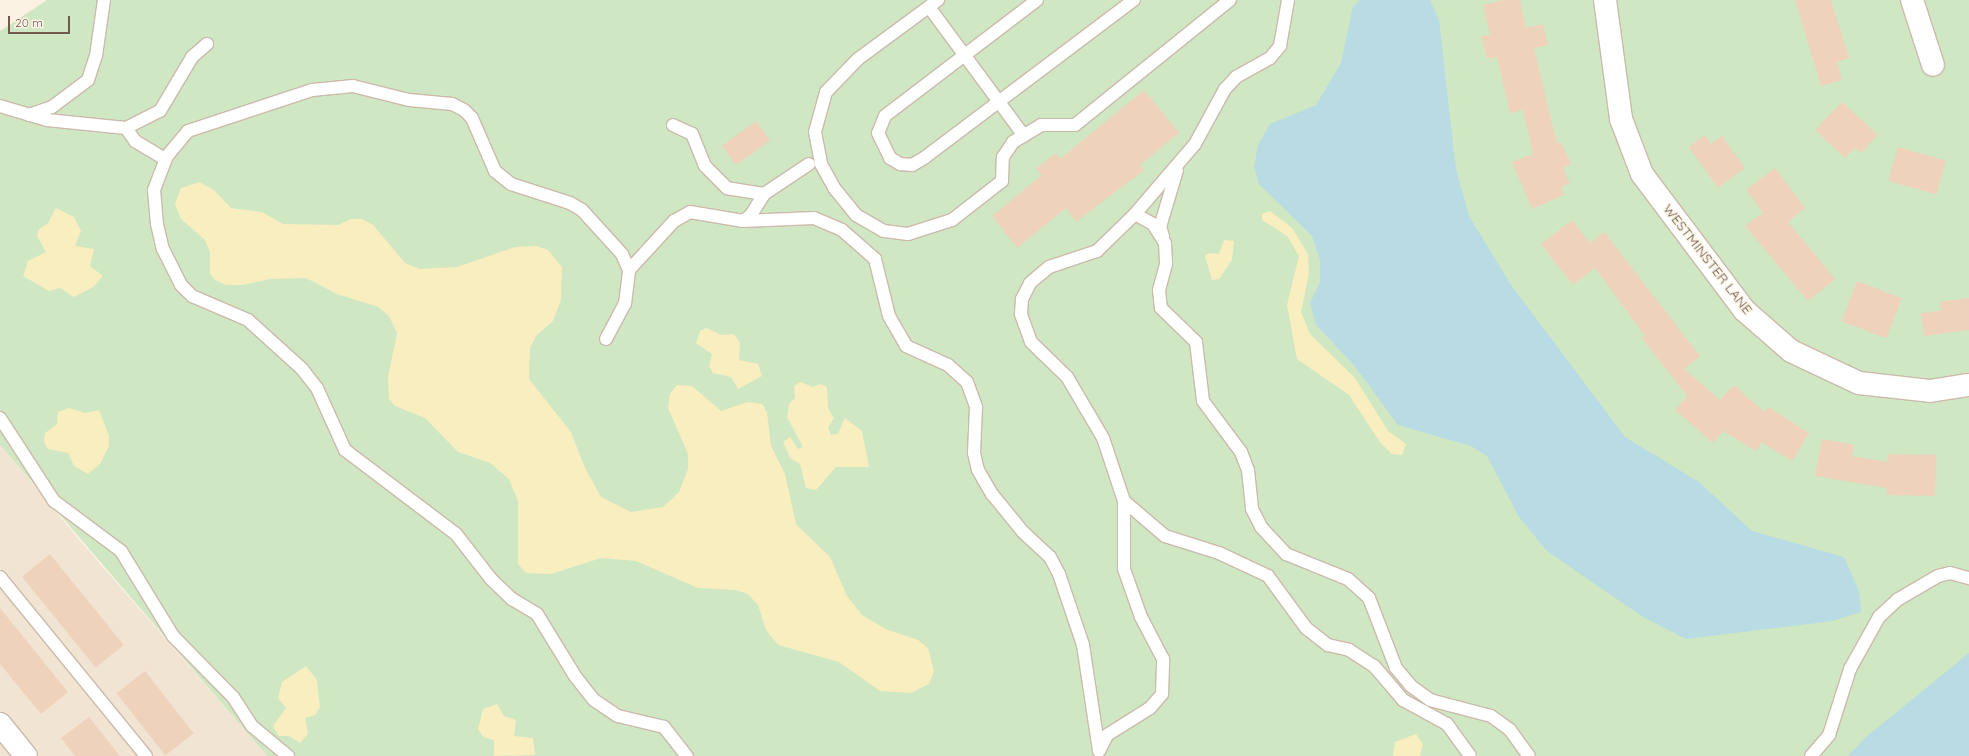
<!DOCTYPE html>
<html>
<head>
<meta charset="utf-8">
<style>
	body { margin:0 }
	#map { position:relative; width:1969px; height:756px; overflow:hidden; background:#fbf2e3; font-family:Quicksand,sans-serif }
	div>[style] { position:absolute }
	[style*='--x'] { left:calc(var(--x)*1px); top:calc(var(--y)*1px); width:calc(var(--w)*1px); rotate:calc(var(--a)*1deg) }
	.residential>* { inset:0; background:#f2e4d2 }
	.green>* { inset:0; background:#d0e7c3 }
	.sand>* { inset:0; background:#f8eebf }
	.water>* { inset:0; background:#b9dbe3 }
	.building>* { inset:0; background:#efd2bc; transform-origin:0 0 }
	.roads { filter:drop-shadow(1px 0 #cbbaaa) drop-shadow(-1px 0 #cbbaaa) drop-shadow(0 1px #cbbaaa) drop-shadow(0 -1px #cbbaaa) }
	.service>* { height:12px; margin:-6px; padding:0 6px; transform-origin:6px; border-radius:6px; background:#fff }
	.minor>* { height:22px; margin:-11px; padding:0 11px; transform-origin:11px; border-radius:11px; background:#fff }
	span { translate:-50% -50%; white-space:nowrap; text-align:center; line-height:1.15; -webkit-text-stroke:3px #fef6e9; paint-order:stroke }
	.street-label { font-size:14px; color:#715a4b }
	.scale { position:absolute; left:8px; top:16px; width:62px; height:18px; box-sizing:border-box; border:2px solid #715a4b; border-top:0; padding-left:5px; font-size:12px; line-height:14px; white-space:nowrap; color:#715a4b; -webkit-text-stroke:3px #fef6e9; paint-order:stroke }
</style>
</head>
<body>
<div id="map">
	<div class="residential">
		<div style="clip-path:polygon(0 445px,82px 543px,267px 756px,0 756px)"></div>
	</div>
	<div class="green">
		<div style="clip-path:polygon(47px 0,1969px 0,1969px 756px,267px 756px,0 445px,0 31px)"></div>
	</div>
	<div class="sand">
		<div style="clip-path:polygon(199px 182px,214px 190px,231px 208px,262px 212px,283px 224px,338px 225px,351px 219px,362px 219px,373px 225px,405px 263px,420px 269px,457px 267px,515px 247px,537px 246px,548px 250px,562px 267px,561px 300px,553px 321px,536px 336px,530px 348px,529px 379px,571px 432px,584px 466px,601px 497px,631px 512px,663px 507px,679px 492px,688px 469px,688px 454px,668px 408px,670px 394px,677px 385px,692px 386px,721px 411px,748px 402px,762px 404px,767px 412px,771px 446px,785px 474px,796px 524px,830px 557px,847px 596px,862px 615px,886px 629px,918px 640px,928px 648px,934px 672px,929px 684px,911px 693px,880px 691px,839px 662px,778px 645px,766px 630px,758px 605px,748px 594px,735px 590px,698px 588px,636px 561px,601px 558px,551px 574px,526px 573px,518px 564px,518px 501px,509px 479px,490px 463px,458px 452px,425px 418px,395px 406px,389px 399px,388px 377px,397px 333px,389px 316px,378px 307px,337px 294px,306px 278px,270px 279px,243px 285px,226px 285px,215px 280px,210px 274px,210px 253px,205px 240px,181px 219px,175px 204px,181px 188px)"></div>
		<div style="clip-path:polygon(56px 208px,74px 217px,81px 231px,75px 246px,94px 249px,90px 266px,103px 276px,93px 287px,74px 297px,60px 288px,49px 291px,23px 276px,28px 261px,46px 252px,37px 236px,38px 230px,48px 223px)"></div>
		<div style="clip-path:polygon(1270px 211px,1292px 228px,1308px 254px,1309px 273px,1301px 312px,1310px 334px,1355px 378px,1388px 431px,1406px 444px,1402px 455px,1392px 454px,1380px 442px,1349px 395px,1297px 359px,1287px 305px,1299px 256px,1287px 236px,1262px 220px,1262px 214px)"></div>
		<div style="clip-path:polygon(1224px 240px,1234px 241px,1232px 260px,1219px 279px,1212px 280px,1205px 256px,1209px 253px,1219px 254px)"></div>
		<div style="clip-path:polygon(706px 328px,721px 335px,734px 334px,740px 343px,739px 360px,758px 364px,762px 376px,738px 389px,731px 377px,713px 373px,709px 366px,712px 354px,696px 343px,700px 331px)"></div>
		<div style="clip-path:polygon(800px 382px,813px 387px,820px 384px,827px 387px,828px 408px,834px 418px,828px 428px,831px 435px,838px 434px,845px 418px,862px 431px,869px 467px,836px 467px,816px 490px,806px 488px,800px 464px,790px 458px,783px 442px,790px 437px,798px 449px,803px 447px,787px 417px,789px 404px,795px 398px,794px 386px)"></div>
		<div style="clip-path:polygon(69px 408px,85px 413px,99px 410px,109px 436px,109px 446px,100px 464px,88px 474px,74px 466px,68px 453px,48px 449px,44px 442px,45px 433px,57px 424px,58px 412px)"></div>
		<div style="clip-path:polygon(306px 666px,317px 680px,320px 707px,315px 715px,305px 718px,308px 734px,300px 743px,289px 736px,279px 736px,273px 726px,286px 708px,278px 698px,282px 682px)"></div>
		<div style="clip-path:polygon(497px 704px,504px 716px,516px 720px,514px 736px,533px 738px,535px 755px,494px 756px,494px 740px,483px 737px,478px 729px,483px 709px)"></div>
		<div style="clip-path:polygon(1416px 734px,1423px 744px,1420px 756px,1393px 756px,1395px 742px)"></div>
	</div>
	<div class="water">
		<div style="clip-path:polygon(1360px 0,1430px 0,1439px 20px,1456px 169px,1469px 216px,1511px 285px,1625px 437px,1699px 482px,1752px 531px,1844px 557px,1859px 591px,1861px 612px,1833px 621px,1686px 639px,1643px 617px,1547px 551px,1519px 517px,1487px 456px,1471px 446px,1398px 425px,1353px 364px,1316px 325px,1310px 303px,1320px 282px,1320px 260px,1312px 236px,1259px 184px,1254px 167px,1258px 145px,1270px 124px,1316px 105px,1341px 63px,1353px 6px)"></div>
		<div style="clip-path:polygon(1969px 653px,1969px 756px,1848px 756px,1866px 737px)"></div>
	</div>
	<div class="building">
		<div style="clip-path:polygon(1504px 0,1520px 0,1526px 28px,1543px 24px,1548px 45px,1534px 48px,1557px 144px,1561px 142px,1571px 164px,1563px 168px,1570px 183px,1561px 187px,1564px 195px,1532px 209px,1512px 162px,1533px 154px,1523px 110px,1510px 113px,1497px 57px,1487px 59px,1481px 36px,1490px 35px,1483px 5px)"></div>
		<div style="clip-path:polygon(1795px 0,1831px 0,1849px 58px,1837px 62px,1842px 80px,1821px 86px)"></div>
		<div style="clip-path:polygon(1144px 90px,1179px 133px,1140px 165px,1144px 170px,1076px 222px,1066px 208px,1017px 248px,992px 216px,1042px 175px,1036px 169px,1056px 153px,1060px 159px)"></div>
		<div style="clip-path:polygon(1842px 102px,1878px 135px,1861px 153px,1855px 148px,1845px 158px,1815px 130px)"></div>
		<div style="left:756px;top:121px;width:24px;height:42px;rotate:54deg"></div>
		<div style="clip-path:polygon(1705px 135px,1711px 144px,1722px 136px,1745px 168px,1718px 188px,1689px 147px)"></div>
		<div style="left:1898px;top:147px;width:50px;height:35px;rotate:16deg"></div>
		<div style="clip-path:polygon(1775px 168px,1805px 208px,1788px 222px,1835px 279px,1808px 301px,1745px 226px,1763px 213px,1746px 190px)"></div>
		<div style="clip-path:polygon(1572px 220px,1590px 243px,1604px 232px,1700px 356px,1684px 369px,1720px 400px,1734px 385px,1764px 412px,1768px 407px,1809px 433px,1792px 461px,1762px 442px,1756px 451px,1723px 431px,1713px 443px,1675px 410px,1687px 396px,1642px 338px,1645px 336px,1595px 268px,1573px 285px,1541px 244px)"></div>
		<div style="left:1857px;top:281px;width:48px;height:43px;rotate:21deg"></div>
		<div style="clip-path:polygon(1969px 298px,1969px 330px,1924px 336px,1921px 313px,1941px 311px,1940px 302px)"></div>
		<div style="clip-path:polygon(1822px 439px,1854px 445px,1852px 456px,1887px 462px,1888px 454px,1936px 455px,1935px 496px,1887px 495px,1887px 488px,1815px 476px)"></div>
		<div style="left:50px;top:554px;width:117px;height:36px;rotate:51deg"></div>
		<div style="clip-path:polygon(0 608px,68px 692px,41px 714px,0 664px)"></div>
		<div style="left:145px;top:671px;width:79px;height:36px;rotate:52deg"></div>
		<div style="clip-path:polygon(89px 717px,120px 756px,75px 756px,61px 738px)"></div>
	</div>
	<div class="roads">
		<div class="service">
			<div style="--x:938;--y:0;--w:99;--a:143.6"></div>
			<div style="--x:858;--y:59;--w:46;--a:134.1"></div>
			<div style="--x:826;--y:92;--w:41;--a:105.4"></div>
			<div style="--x:815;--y:132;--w:33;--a:79"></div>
			<div style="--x:821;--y:164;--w:29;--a:61"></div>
			<div style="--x:835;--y:189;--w:33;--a:51"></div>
			<div style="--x:856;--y:215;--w:32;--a:30"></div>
			<div style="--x:884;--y:231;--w:24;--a:7"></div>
			<div style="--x:908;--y:234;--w:46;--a:-17.7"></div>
			<div style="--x:952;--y:220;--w:63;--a:-38"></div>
			<div style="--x:1002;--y:181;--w:24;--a:-88"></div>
			<div style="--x:1003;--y:157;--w:18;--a:-56"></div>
			<div style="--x:1013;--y:142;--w:33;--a:-31"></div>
			<div style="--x:1041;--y:125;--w:34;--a:0"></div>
			<div style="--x:1075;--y:125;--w:199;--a:-38.9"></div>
			<div style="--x:1037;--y:0;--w:191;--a:142.7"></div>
			<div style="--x:885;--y:116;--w:18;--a:112"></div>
			<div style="--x:878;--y:133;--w:28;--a:64"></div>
			<div style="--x:890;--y:158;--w:12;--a:31"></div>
			<div style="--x:900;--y:164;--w:12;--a:5"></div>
			<div style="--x:912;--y:165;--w:14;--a:-30"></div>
			<div style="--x:924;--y:158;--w:263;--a:-37"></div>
			<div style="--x:929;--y:7;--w:160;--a:53.6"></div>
			<div style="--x:0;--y:106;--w:49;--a:16.6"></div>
			<div style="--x:47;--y:120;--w:79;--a:5.8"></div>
			<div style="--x:126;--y:128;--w:16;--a:55"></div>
			<div style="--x:135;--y:141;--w:35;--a:31"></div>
			<div style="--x:29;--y:115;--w:24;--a:-19"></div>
			<div style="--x:52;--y:107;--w:45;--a:-36.9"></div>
			<div style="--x:88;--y:80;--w:25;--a:-72"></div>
			<div style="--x:96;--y:56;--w:57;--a:-81.9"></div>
			<div style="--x:126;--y:128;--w:38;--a:-27"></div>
			<div style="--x:160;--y:111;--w:63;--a:-59.3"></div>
			<div style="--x:192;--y:57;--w:20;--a:-41"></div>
			<div style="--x:764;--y:194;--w:54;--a:-33.7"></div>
			<div style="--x:1135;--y:214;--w:21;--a:29"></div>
			<div style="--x:1153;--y:224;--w:22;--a:58"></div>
			<div style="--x:1165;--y:243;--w:21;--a:87"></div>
			<div style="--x:1166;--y:264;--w:27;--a:105"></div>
			<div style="--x:1159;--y:290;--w:18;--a:84"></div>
			<div style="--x:1161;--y:308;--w:49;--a:44.2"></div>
			<div style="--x:1196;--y:342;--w:59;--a:83.2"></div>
			<div style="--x:1203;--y:401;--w:64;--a:53.3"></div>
			<div style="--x:1241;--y:452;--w:19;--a:69"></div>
			<div style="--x:1248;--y:470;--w:39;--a:84"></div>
			<div style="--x:1252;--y:509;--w:20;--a:63"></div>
			<div style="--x:1261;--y:527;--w:37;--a:47"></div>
			<div style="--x:1286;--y:554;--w:67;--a:22"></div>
			<div style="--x:1348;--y:579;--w:28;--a:42"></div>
			<div style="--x:1369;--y:598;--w:75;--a:68.9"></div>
			<div style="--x:1396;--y:668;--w:23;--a:50"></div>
			<div style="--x:1411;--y:686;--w:24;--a:36"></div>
			<div style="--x:1430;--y:700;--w:63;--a:14.7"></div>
			<div style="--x:1491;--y:716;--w:24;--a:36"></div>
			<div style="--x:1510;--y:730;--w:32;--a:54"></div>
			<div style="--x:743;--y:221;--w:71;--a:-2.4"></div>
			<div style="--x:814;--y:218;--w:30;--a:23"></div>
			<div style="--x:842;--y:230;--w:44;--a:41.3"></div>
			<div style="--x:875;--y:259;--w:59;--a:76.2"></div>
			<div style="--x:889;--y:316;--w:34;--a:60"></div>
			<div style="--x:906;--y:346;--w:46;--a:24.3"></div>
			<div style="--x:948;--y:365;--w:25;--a:42"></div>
			<div style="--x:967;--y:382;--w:27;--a:70"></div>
			<div style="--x:976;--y:407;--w:46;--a:92.5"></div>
			<div style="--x:974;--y:453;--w:17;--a:77"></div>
			<div style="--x:978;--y:470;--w:28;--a:60"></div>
			<div style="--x:992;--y:494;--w:49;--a:50.8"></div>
			<div style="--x:1023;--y:532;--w:37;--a:43"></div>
			<div style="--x:1050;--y:557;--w:19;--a:62"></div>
			<div style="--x:1059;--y:574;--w:75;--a:71.3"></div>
			<div style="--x:1083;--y:645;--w:107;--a:81.4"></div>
			<div style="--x:1163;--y:236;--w:9;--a:-108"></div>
			<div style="--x:1160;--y:227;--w:59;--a:-73.4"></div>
			<div style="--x:629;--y:270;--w:17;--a:-114"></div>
			<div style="--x:622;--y:254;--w:59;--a:-132.3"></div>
			<div style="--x:582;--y:210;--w:14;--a:-150"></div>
			<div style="--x:570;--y:203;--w:62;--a:-162.1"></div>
			<div style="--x:511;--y:184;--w:21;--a:-141"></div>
			<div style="--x:495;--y:171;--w:58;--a:-113.5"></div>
			<div style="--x:472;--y:118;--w:11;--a:-135"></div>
			<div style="--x:464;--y:110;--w:13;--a:-153"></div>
			<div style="--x:452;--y:104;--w:43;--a:-174.7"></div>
			<div style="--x:409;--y:100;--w:58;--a:-166"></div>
			<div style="--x:353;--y:86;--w:41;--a:174.4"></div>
			<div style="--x:312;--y:90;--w:131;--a:161.7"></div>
			<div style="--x:188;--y:131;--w:33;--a:130"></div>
			<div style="--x:167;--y:156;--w:36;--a:111"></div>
			<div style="--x:154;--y:190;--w:34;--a:85"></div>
			<div style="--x:157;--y:224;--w:26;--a:77"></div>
			<div style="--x:163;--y:249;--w:40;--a:63.4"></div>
			<div style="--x:181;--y:285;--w:16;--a:45"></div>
			<div style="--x:192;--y:296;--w:61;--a:23.2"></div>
			<div style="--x:248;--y:320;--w:73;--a:42.2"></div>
			<div style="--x:302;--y:369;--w:24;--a:52"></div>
			<div style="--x:317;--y:388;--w:68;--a:65.7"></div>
			<div style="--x:345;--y:450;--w:139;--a:37.1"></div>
			<div style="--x:456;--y:534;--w:57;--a:52.1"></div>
			<div style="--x:491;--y:579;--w:29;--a:44"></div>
			<div style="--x:512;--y:599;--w:29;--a:31"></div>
			<div style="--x:537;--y:614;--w:73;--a:58.5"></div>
			<div style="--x:575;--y:676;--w:31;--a:52"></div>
			<div style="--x:594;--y:700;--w:29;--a:34"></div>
			<div style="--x:618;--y:716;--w:47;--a:13.4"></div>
			<div style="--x:664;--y:727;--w:37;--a:52"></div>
			<div style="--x:606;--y:339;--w:40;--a:-62"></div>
			<div style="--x:625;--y:304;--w:34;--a:-83"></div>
			<div style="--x:629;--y:270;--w:67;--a:-47.4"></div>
			<div style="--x:674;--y:221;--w:18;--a:-29"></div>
			<div style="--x:690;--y:212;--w:54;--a:9.6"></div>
			<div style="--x:743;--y:221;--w:10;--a:-37"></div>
			<div style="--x:751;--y:215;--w:25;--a:-58"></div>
			<div style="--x:764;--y:194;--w:37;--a:-171"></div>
			<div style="--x:727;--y:188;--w:31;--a:-135"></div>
			<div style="--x:705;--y:166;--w:35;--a:-112"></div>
			<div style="--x:692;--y:134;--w:21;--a:-155"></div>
			<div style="--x:0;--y:418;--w:99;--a:57"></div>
			<div style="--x:54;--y:501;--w:84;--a:36.7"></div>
			<div style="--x:121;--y:551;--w:100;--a:58.5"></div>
			<div style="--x:173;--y:636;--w:86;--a:45.5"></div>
			<div style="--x:233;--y:697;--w:35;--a:57"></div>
			<div style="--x:252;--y:726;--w:47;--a:39.8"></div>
			<div style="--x:1124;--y:501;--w:54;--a:40.5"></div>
			<div style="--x:1165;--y:536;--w:57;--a:17.5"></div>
			<div style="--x:1219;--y:553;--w:54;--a:25.1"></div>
			<div style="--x:1268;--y:576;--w:64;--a:53.8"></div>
			<div style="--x:1306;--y:628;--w:28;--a:38"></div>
			<div style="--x:1328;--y:645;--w:22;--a:13"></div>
			<div style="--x:1349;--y:650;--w:30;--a:33"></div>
			<div style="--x:1374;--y:666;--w:45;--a:49.5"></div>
			<div style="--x:1403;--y:700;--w:50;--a:28.6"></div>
			<div style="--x:1447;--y:724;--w:39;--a:54"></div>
			<div style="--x:0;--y:577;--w:231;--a:50.8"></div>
			<div style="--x:1099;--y:751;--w:18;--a:-63"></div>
			<div style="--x:1107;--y:735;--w:51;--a:-32.1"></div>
			<div style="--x:1150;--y:708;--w:18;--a:-49"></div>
			<div style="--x:1162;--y:694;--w:35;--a:-88"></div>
			<div style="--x:1163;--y:659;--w:47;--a:-117.6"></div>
			<div style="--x:1141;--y:617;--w:51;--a:-109.5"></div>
			<div style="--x:1124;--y:569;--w:68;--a:-90"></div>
			<div style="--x:1124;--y:501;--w:66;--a:-108.4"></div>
			<div style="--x:1103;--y:438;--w:71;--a:-120.5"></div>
			<div style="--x:1067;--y:377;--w:50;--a:-135.8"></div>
			<div style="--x:1031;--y:342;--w:30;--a:-110"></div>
			<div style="--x:1021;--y:314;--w:15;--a:-86"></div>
			<div style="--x:1022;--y:299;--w:18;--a:-63"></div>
			<div style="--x:1030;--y:283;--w:25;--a:-40"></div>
			<div style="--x:1049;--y:267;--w:51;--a:-18.4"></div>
			<div style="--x:1097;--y:251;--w:53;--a:-44.2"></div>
			<div style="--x:1135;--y:214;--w:92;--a:-49.4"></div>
			<div style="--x:1195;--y:144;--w:63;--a:-61.4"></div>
			<div style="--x:1225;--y:89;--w:16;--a:-47"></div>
			<div style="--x:1236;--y:77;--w:39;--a:-29"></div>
			<div style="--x:1270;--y:58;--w:16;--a:-50"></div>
			<div style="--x:1280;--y:46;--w:47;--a:-80.1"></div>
			<div style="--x:1811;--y:756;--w:28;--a:-49"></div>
			<div style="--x:1829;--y:735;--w:69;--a:-72.3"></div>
			<div style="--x:1850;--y:669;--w:60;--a:-60.9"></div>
			<div style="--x:1879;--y:617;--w:25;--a:-43"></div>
			<div style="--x:1897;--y:600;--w:48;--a:-30.3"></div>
			<div style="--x:1938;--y:576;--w:12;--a:-14"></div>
			<div style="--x:1950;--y:573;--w:20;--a:15"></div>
		</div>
		<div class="minor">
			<div style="--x:1605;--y:0;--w:120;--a:82.3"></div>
			<div style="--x:1621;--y:119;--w:59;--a:69.1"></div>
			<div style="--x:1642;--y:174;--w:170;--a:53.1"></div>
			<div style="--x:1744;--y:310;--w:62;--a:41.1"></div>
			<div style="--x:1791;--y:351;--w:75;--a:25.2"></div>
			<div style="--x:1859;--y:383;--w:71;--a:6.4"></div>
			<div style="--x:1930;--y:391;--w:39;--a:-9"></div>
			<div style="--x:1912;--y:0;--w:68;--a:72.1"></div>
			<div style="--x:0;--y:724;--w:41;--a:50.9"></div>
		</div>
	</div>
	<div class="street-label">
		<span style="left:1708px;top:259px;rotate:52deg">WESTMINSTER LANE</span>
	</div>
	<div class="scale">20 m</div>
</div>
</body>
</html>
